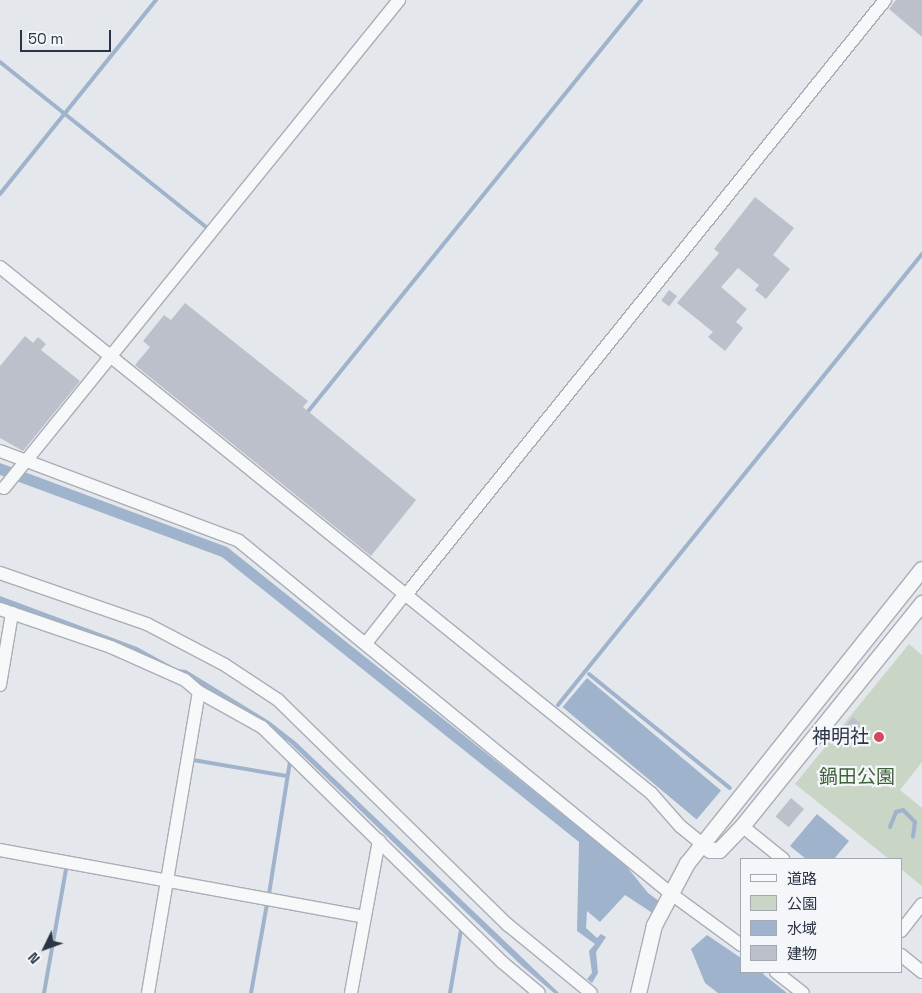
<!DOCTYPE html>
<html>
<head>
<meta charset="utf-8">
<style>
	body { margin:0 }
	#map { position:relative; width:922px; height:993px; overflow:hidden; background:#e4e7ec; font-family:"Space Grotesk","Noto Sans JP",sans-serif }
	div>[style] { position:absolute }
	[style*='--x'] { left:calc(var(--x)*1px); top:calc(var(--y)*1px); width:calc(var(--w)*1px); rotate:calc(var(--a)*1deg) }
	.green>* { inset:0; background:#c9d6c5 }
	.water>* { inset:0; background:#9fb4cc; transform-origin:0 0 }
	.stream>* { height:4px; margin:-2px; padding:0 2px; transform-origin:2px; border-radius:2px; background:#9fb4cc }
	.building>* { inset:0; background:#bbc0ca; transform-origin:0 0 }
	.roads { filter:drop-shadow(1px 0 #a9aeb7) drop-shadow(-1px 0 #a9aeb7) drop-shadow(0 1px #a9aeb7) drop-shadow(0 -1px #a9aeb7) }
	.minor>* { height:12px; margin:-6px; padding:0 6px; transform-origin:6px; border-radius:6px; background:#f7f8fa }
	.tertiary>* { height:15px; margin:-7.5px; padding:0 7.5px; transform-origin:7.5px; border-radius:7.5px; background:#f7f8fa }
	.dots>* { width:14px; height:14px; translate:-50% -50%; box-sizing:border-box; border:2px solid #f4f6f9; border-radius:50% }
	span { translate:-50% -50%; white-space:nowrap; text-align:center; line-height:1.15; -webkit-text-stroke:4.5px #f4f6f9; paint-order:stroke }
	.poi-label { font-size:19px; color:#2b3445 }
	.right { translate:-100% -50%; text-align:right }
	.park-label { font-size:19px; color:#3f6138 }
	.legend { position:absolute; left:740px; top:858px; width:162px; height:115px; box-sizing:border-box; background:#f4f6f9; border:1px solid #a4a8b1; margin:0; padding:6px 9px; list-style:none; font-size:15px; color:#2b3445 }
	.legend li { display:flex; align-items:center; gap:10px; height:25px }
	.legend b { width:25px; border:1px solid #a4a8b1 }
	.north { position:absolute; left:20px; top:923px; width:50px; height:50px; -webkit-text-stroke:4px #f4f6f9; paint-order:stroke; rotate:228deg; font-size:14px; font-weight:700; line-height:20px; text-align:center; color:#2b3445 }
	.north::after { content:''; display:block; margin:auto; width:18px; height:22px; background:#2b3445; clip-path:polygon(50% 0,100% 100%,50% 72%,0 100%) }
	.scale { position:absolute; left:20px; top:30px; width:91px; height:22px; box-sizing:border-box; border:2px solid #2b3445; border-top:0; padding-left:6px; font-size:15px; line-height:18px; white-space:nowrap; color:#2b3445; -webkit-text-stroke:4px #f4f6f9; paint-order:stroke }
</style>
</head>
<body>
<div id="map">
	<div class="green">
		<div style="clip-path:polygon(909px 644px,922px 655px,922px 762px,900px 790px,922px 808px,922px 886px,901px 869px,901px 859px,889px 859px,795px 784px)"></div>
	</div>
	<div class="water">
		<div style="clip-path:polygon(0 463px,227px 547px,623px 862px,648px 893px,663px 904px,654px 914px,625px 895px,600px 922px,587px 911px,586px 928px,597px 938px,601px 934px,606px 937px,596px 952px,598px 973px,592px 983px,587px 979px,592px 973px,589px 951px,595px 944px,577px 931px,579px 842px,222px 557px,0 475px)"></div>
		<div style="clip-path:polygon(0 596px,137px 647px,177px 669px,186px 670px,269px 721px,296px 742px,559px 993px,554px 993px,521px 965px,289px 742px,184px 676px,0 605px)"></div>
		<div style="left:587px;top:678px;width:175px;height:38px;rotate:40deg"></div>
		<div style="clip-path:polygon(817px 814px,849px 841px,834px 859px,806px 859px,790px 846px)"></div>
		<div style="clip-path:polygon(707px 935px,741px 958px,741px 972px,765px 972px,763px 974px,787px 993px,718px 993px,705px 983px,691px 949px)"></div>
	</div>
	<div class="stream">
		<div style="--x:0;--y:62;--w:264;--a:38.7"></div>
		<div style="--x:0;--y:194;--w:249;--a:-51.2"></div>
		<div style="--x:306;--y:414;--w:533;--a:-51.02"></div>
		<div style="--x:589;--y:674;--w:181;--a:39"></div>
		<div style="--x:558;--y:705;--w:580;--a:-51.09"></div>
		<div style="--x:193;--y:760;--w:95;--a:9.7"></div>
		<div style="--x:890;--y:827;--w:16;--a:-68"></div>
		<div style="--x:896;--y:812;--w:7;--a:-16"></div>
		<div style="--x:903;--y:810;--w:17;--a:45"></div>
		<div style="--x:915;--y:822;--w:15;--a:98"></div>
		<div style="--x:269;--y:894;--w:135;--a:-81"></div>
		<div style="--x:44;--y:993;--w:125;--a:-79.9"></div>
		<div style="--x:251;--y:993;--w:90;--a:-79.8"></div>
		<div style="--x:450;--y:993;--w:64;--a:-80.1"></div>
	</div>
	<div class="building">
		<div style="clip-path:polygon(896px 0,922px 0,922px 37px,889px 9px)"></div>
		<div style="clip-path:polygon(755px 197px,794px 228px,773px 255px,790px 269px,766px 299px,755px 290px,759px 285px,738px 268px,721px 287px,747px 309px,736px 322px,743px 328px,725px 351px,708px 337px,713px 332px,677px 303px,719px 253px,714px 249px)"></div>
		<div style="left:669px;top:290px;width:10px;height:13px;rotate:37deg"></div>
		<div style="clip-path:polygon(185px 303px,308px 401px,303px 407px,416px 500px,371px 556px,135px 365px,150px 347px,143px 341px,164px 315px,171px 320px)"></div>
		<div style="clip-path:polygon(25px 336px,33px 343px,38px 337px,46px 344px,41px 350px,80px 381px,23px 451px,0 438px,0 366px)"></div>
		<div style="left:853px;top:717px;width:11px;height:21px;rotate:41deg"></div>
		<div style="left:791px;top:798px;width:17px;height:24px;rotate:40deg"></div>
	</div>
	<div class="roads">
		<div class="minor">
			<div style="--x:0;--y:267;--w:837;--a:38.94"></div>
			<div style="--x:651;--y:793;--w:44;--a:48.7"></div>
			<div style="--x:680;--y:826;--w:27;--a:39"></div>
			<div style="--x:0;--y:451;--w:255;--a:20.6"></div>
			<div style="--x:239;--y:541;--w:556;--a:39.24"></div>
			<div style="--x:670;--y:893;--w:88;--a:36.2"></div>
			<div style="--x:4;--y:488;--w:628;--a:-51.01"></div>
			<div style="--x:0;--y:573;--w:156;--a:19.1"></div>
			<div style="--x:147;--y:624;--w:88;--a:27.7"></div>
			<div style="--x:225;--y:665;--w:64;--a:33.4"></div>
			<div style="--x:278;--y:700;--w:322;--a:44.4"></div>
			<div style="--x:508;--y:925;--w:107;--a:39.3"></div>
			<div style="--x:405;--y:596;--w:765;--a:-51.15"></div>
			<div style="--x:0;--y:609;--w:117;--a:18.9"></div>
			<div style="--x:111;--y:647;--w:81;--a:24"></div>
			<div style="--x:185;--y:680;--w:18;--a:41"></div>
			<div style="--x:199;--y:692;--w:72;--a:29.1"></div>
			<div style="--x:262;--y:727;--w:336;--a:44.4"></div>
			<div style="--x:502;--y:962;--w:48;--a:40"></div>
			<div style="--x:366;--y:643;--w:61;--a:-51.6"></div>
			<div style="--x:0;--y:685;--w:73;--a:-80.5"></div>
			<div style="--x:742;--y:826;--w:53;--a:38.8"></div>
			<div style="--x:0;--y:850;--w:370;--a:10.4"></div>
			<div style="--x:901;--y:931;--w:34;--a:-52"></div>
			<div style="--x:901;--y:955;--w:27;--a:39"></div>
			<div style="--x:776;--y:972;--w:34;--a:38"></div>
			<div style="--x:148;--y:993;--w:305;--a:-80.4"></div>
			<div style="--x:351;--y:993;--w:155;--a:-79.6"></div>
		</div>
		<div class="tertiary">
			<div style="--x:701;--y:843;--w:11;--a:38"></div>
			<div style="--x:710;--y:850;--w:9;--a:0"></div>
			<div style="--x:719;--y:850;--w:33;--a:-46"></div>
			<div style="--x:742;--y:826;--w:287;--a:-51.1"></div>
			<div style="--x:638;--y:993;--w:70;--a:-76.8"></div>
			<div style="--x:654;--y:925;--w:70;--a:-62"></div>
			<div style="--x:687;--y:863;--w:376;--a:-51.4"></div>
		</div>
	</div>
	<div class="dots">
		<div style="left:879px;top:737px;background:#d1495b"></div>
	</div>
	<div class="poi-label">
		<span class="right" style="left:869px;top:737px">神明社</span>
	</div>
	<div class="park-label">
		<span style="left:857px;top:777px">鍋田公園</span>
	</div>
	<ul class="legend">
	<li><b style="height:6px;background:#f7f8fa"></b>道路</li>
	<li><b style="height:14px;background:#c9d6c5"></b>公園</li>
	<li><b style="height:14px;background:#9fb4cc"></b>水域</li>
	<li><b style="height:14px;background:#bbc0ca"></b>建物</li>
	</ul>
	<div class="north">N</div>
	<div class="scale">50 m</div>
</div>
</body>
</html>
